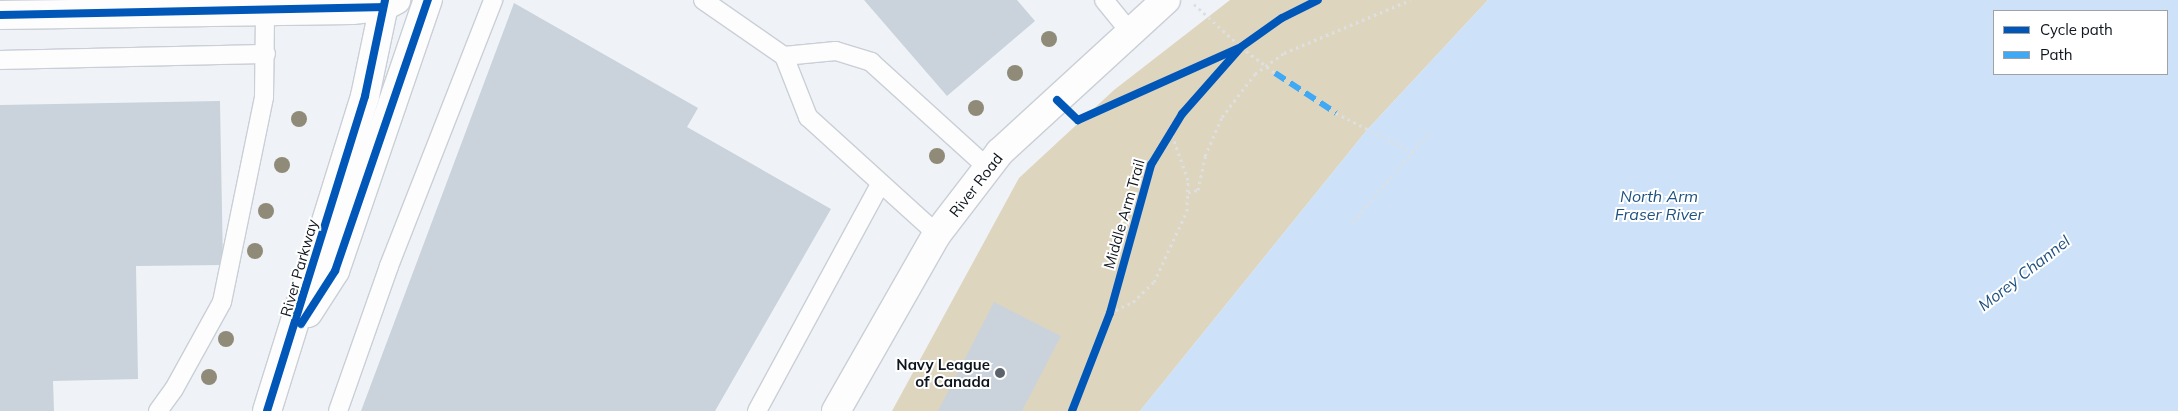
<!DOCTYPE html>
<html>
<head>
<meta charset="utf-8">
<style>
	body { margin:0 }
	#map { position:relative; width:2178px; height:411px; overflow:hidden; background:#eff3f8; font-family:Mulish,sans-serif }
	div>[style] { position:absolute }
	[style*='--x'] { left:calc(var(--x)*1px); top:calc(var(--y)*1px); width:calc(var(--w)*1px); rotate:calc(var(--a)*1deg) }
	.green>* { inset:0; background:#ded5bf }
	.water>* { inset:0; background:#cde2f9 }
	.building>* { inset:0; background:#cad2db }
	.path>* { height:3px; margin-top:-1.5px; transform-origin:0; background:repeating-linear-gradient(90deg,#dddfe1 0 2.5px,transparent 0 6.5px) }
	.roads { filter:drop-shadow(1px 0 #cacfd6) drop-shadow(-1px 0 #cacfd6) drop-shadow(0 1px #cacfd6) drop-shadow(0 -1px #cacfd6) }
	.lane>* { height:18px; margin:-9px; padding:0 9px; transform-origin:9px; border-radius:9px; background:#fdfdfe }
	.street>* { height:28px; margin:-14px; padding:0 14px; transform-origin:14px; border-radius:14px; background:#fdfdfe }
	.secondary>* { height:28px; margin:-14px; padding:0 14px; transform-origin:14px; border-radius:14px; background:#fdfdfe }
	.quiet>* { height:6px; margin-top:-3px; transform-origin:0; background:repeating-linear-gradient(90deg,#3fa9f5 0 12px,transparent 0 18px) }
	.cycleway>* { height:8px; margin:-4px; padding:0 4px; transform-origin:4px; border-radius:4px; background:#0057b8 }
	.trees>* { width:16px; height:16px; margin:-8px; border-radius:50%; background:#908a78 }
	.dots>* { width:14px; height:14px; translate:-50% -50%; box-sizing:border-box; border:2px solid #fff; border-radius:50% }
	span { translate:-50% -50%; white-space:nowrap; text-align:center; line-height:1.15; -webkit-text-stroke:4px #fff; paint-order:stroke }
	.street-label { font-size:15px; color:#0e151d }
	.poi-label { font-size:15px; color:#0e151d; font-weight:700 }
	.right { translate:-100% -50%; text-align:right }
	.water-label { font-size:16px; color:#205280; font-style:italic }
	.legend { position:absolute; left:1993px; top:10px; width:175px; height:65px; box-sizing:border-box; background:#fff; border:1px solid #9fa1a5; margin:0; padding:6px 9px; list-style:none; font-size:15px; color:#0e151d }
	.legend li { display:flex; align-items:center; gap:10px; height:25px }
	.legend b { width:25px; border:1px solid #9fa1a5 }
</style>
</head>
<body>
<div id="map">
	<div class="green">
		<div style="clip-path:polygon(1230px 0,1488px 0,1367px 130px,1140px 411px,892px 411px,1019px 178px,1114px 90px)"></div>
	</div>
	<div class="water">
		<div style="clip-path:polygon(evenodd,1488px 0,2178px 0,2178px 411px,1140px 411px,1367px 130px,1488px 0,1994px 11px,2167px 11px,2167px 74px,1994px 74px,1994px 11px)"></div>
	</div>
	<div class="building">
		<div style="clip-path:polygon(864px 0,1017px 0,1035px 21px,947px 96px)"></div>
		<div style="clip-path:polygon(514px 3px,698px 108px,687px 127px,831px 209px,715px 411px,361px 411px)"></div>
		<div style="clip-path:polygon(220px 101px,223px 265px,136px 266px,138px 379px,53px 381px,54px 411px,0 411px,0 105px)"></div>
		<div style="clip-path:polygon(994px 302px,1061px 336px,1022px 411px,938px 411px)"></div>
	</div>
	<div class="path">
		<div style="--x:1194;--y:4;--w:64;--a:42.5"></div>
		<div style="--x:1241;--y:47;--w:43;--a:37.4"></div>
		<div style="--x:1336;--y:113;--w:85;--a:27.2"></div>
		<div style="--x:1188;--y:192;--w:10;--a:-11"></div>
		<div style="--x:1198;--y:190;--w:35;--a:-78"></div>
		<div style="--x:1205;--y:156;--w:43;--a:-66.4"></div>
		<div style="--x:1222;--y:117;--w:54;--a:-52.5"></div>
		<div style="--x:1255;--y:74;--w:36;--a:-36"></div>
		<div style="--x:1284;--y:53;--w:137;--a:-22.8"></div>
		<div style="--x:1353;--y:222;--w:119;--a:-49.8"></div>
		<div style="--x:1110;--y:313;--w:25;--a:-26"></div>
		<div style="--x:1133;--y:302;--w:29;--a:-44"></div>
		<div style="--x:1154;--y:282;--w:78;--a:-65.1"></div>
		<div style="--x:1187;--y:211;--w:31;--a:-88"></div>
		<div style="--x:1188;--y:180;--w:51;--a:-109.5"></div>
	</div>
	<div class="roads">
		<div class="lane">
			<div style="--x:703;--y:0;--w:98;--a:34.7"></div>
			<div style="--x:784;--y:56;--w:66;--a:68.5"></div>
			<div style="--x:808;--y:117;--w:174;--a:42.2"></div>
			<div style="--x:1104;--y:0;--w:41;--a:50.9"></div>
			<div style="--x:784;--y:56;--w:52;--a:-5.5"></div>
			<div style="--x:836;--y:51;--w:37;--a:17"></div>
			<div style="--x:871;--y:62;--w:158;--a:42.2"></div>
			<div style="--x:0;--y:60;--w:266;--a:-1.3"></div>
			<div style="--x:158;--y:411;--w:27;--a:-54"></div>
			<div style="--x:174;--y:389;--w:99;--a:-61.1"></div>
			<div style="--x:222;--y:302;--w:209;--a:-78.4"></div>
			<div style="--x:264;--y:97;--w:85;--a:-89.3"></div>
			<div style="--x:338;--y:411;--w:154;--a:-70.6"></div>
			<div style="--x:389;--y:266;--w:286;--a:-68.6"></div>
			<div style="--x:757;--y:411;--w:258;--a:-61.5"></div>
		</div>
		<div class="street">
			<div style="--x:836;--y:411;--w:204;--a:-60.3"></div>
			<div style="--x:937;--y:234;--w:103;--a:-52.5"></div>
			<div style="--x:1000;--y:152;--w:225;--a:-42.5"></div>
		</div>
		<div class="secondary">
			<div style="--x:0;--y:15;--w:352;--a:-0.8"></div>
			<div style="--x:352;--y:10;--w:31;--a:-6"></div>
			<div style="--x:383;--y:7;--w:15;--a:-28"></div>
			<div style="--x:308;--y:313;--w:50;--a:-57.3"></div>
			<div style="--x:335;--y:271;--w:287;--a:-71.1"></div>
			<div style="--x:267;--y:411;--w:330;--a:-72.7"></div>
			<div style="--x:365;--y:96;--w:98;--a:-78.2"></div>
		</div>
	</div>
	<div class="quiet">
		<div style="--x:1275;--y:73;--w:73;--a:33.3"></div>
	</div>
	<div class="cycleway">
		<div style="--x:0;--y:15;--w:383;--a:-1.2"></div>
		<div style="--x:1057;--y:100;--w:29;--a:44"></div>
		<div style="--x:1078;--y:120;--w:176;--a:-24.1"></div>
		<div style="--x:301;--y:324;--w:63;--a:-57.3"></div>
		<div style="--x:335;--y:271;--w:287;--a:-71.1"></div>
		<div style="--x:267;--y:411;--w:330;--a:-72.7"></div>
		<div style="--x:365;--y:96;--w:98;--a:-78.2"></div>
		<div style="--x:1072;--y:411;--w:105;--a:-68.8"></div>
		<div style="--x:1110;--y:313;--w:154;--a:-74.5"></div>
		<div style="--x:1151;--y:165;--w:60;--a:-58.7"></div>
		<div style="--x:1182;--y:114;--w:89;--a:-48.6"></div>
		<div style="--x:1241;--y:47;--w:50;--a:-35.3"></div>
		<div style="--x:1282;--y:18;--w:40;--a:-26.6"></div>
	</div>
	<div class="trees">
		<div style="left:1049px;top:39px"></div>
		<div style="left:1015px;top:73px"></div>
		<div style="left:976px;top:108px"></div>
		<div style="left:299px;top:119px"></div>
		<div style="left:937px;top:156px"></div>
		<div style="left:282px;top:165px"></div>
		<div style="left:266px;top:211px"></div>
		<div style="left:255px;top:251px"></div>
		<div style="left:226px;top:339px"></div>
		<div style="left:209px;top:377px"></div>
	</div>
	<div class="dots">
		<div style="left:1000px;top:373px;background:#5d636a"></div>
	</div>
	<div class="street-label">
		<span style="left:976px;top:185px;rotate:-52deg">River Road</span>
		<span style="left:1124px;top:214px;rotate:-74deg">Middle Arm Trail</span>
		<span style="left:299px;top:268px;rotate:-74deg">River Parkway</span>
	</div>
	<div class="poi-label">
		<span class="right" style="left:990px;top:373px">Navy League<br>of Canada</span>
	</div>
	<div class="water-label">
		<span style="left:1659px;top:205px">North Arm<br>Fraser River</span>
		<span style="left:2024px;top:273px;rotate:-38deg">Morey Channel</span>
	</div>
	<ul class="legend">
	<li><b style="height:6px;background:#0057b8"></b>Cycle path</li>
	<li><b style="height:6px;background:#3fa9f5"></b>Path</li>
	</ul>
</div>
</body>
</html>
